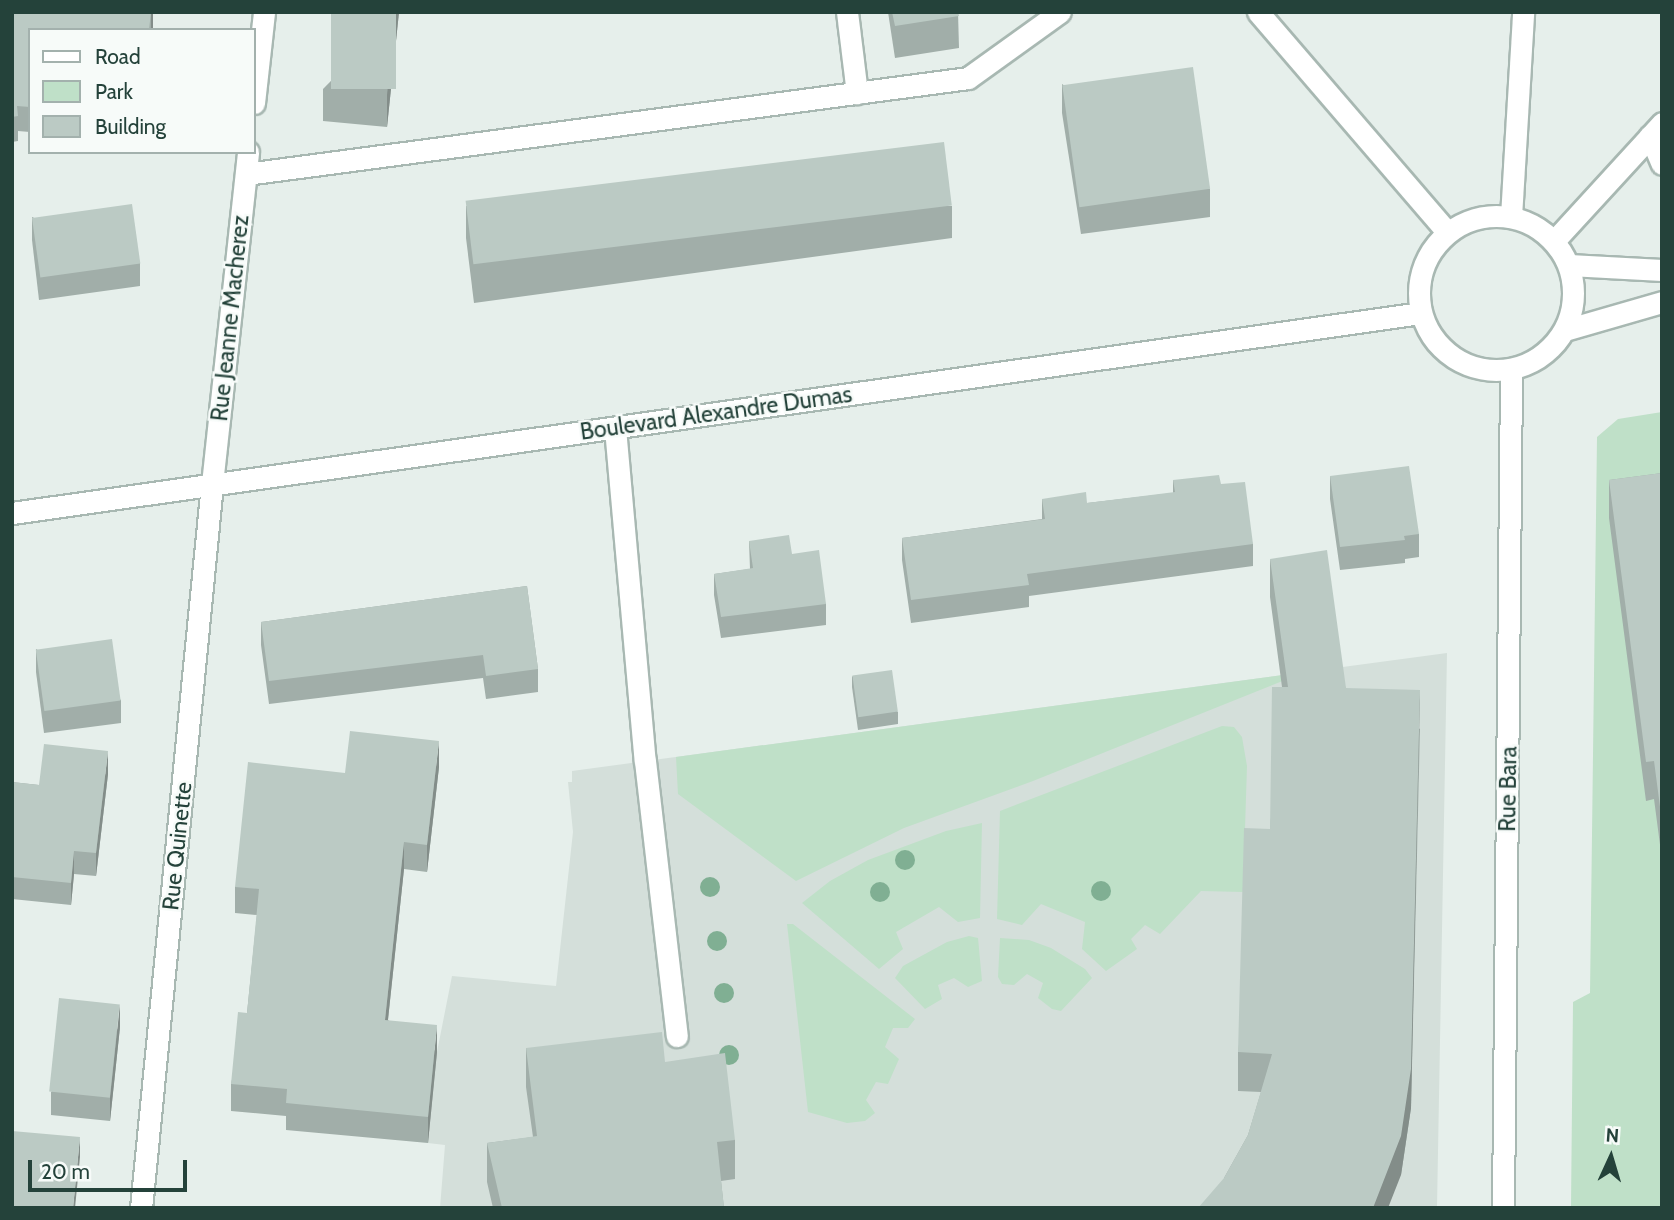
<!DOCTYPE html>
<html>
<head>
<meta charset="utf-8">
<style>
	body { margin:0 }
	#map { position:relative; width:1674px; height:1220px; overflow:hidden; background:#e6efeb; font-family:Cabin,sans-serif }
	div>[style] { position:absolute }
	[style*='--x'] { left:calc(var(--x)*1px); top:calc(var(--y)*1px); width:calc(var(--w)*1px); rotate:calc(var(--a)*1deg) }
	.built>* { inset:0; background:#d4dfda }
	.green>* { inset:0; background:#bfe0c8 }
	.roads { filter:drop-shadow(2px 0 #a8b8b2) drop-shadow(-2px 0 #a8b8b2) drop-shadow(0 2px #a8b8b2) drop-shadow(0 -2px #a8b8b2) }
	.minor>* { height:21px; margin:-10.5px; padding:0 10.5px; transform-origin:10.5px; border-radius:10.5px; background:#fff }
	.minor>.ring { margin:-10.5px; padding:0; box-sizing:content-box; background:none; border:21px solid #fff; border-radius:50% }
	.trees>* { width:20px; height:20px; margin:-10px; border-radius:50%; background:#80af93 }
	.wall>* { inset:0; background:#a1aea9 }
	.shaded-wall>* { inset:0; background:#838d89; transform-origin:0 0 }
	.building>* { inset:0; background:#bbcac4; transform-origin:0 0 }
	span { translate:-50% -50%; white-space:nowrap; text-align:center; line-height:1.15; -webkit-text-stroke:5px #f7fbf9; paint-order:stroke }
	.street-label { font-size:23px; color:#24423a }
	.frame { position:absolute; inset:0; border:14px solid #24423a; pointer-events:none }
	.legend { position:absolute; left:28px; top:28px; width:228px; height:126px; box-sizing:border-box; background:#f7fbf9; border:2px solid #a3b1ad; margin:0; padding:9px 12px; list-style:none; font-size:21px; color:#24423a }
	.legend li { display:flex; align-items:center; gap:14px; height:35px }
	.legend b { width:35px; border:2px solid #a3b1ad }
	.north { position:absolute; left:1576px; top:1122px; width:70px; height:70px; -webkit-text-stroke:5px #f7fbf9; paint-order:stroke; rotate:4deg; font-size:19px; font-weight:700; line-height:28px; text-align:center; color:#24423a }
	.north::after { content:''; display:block; margin:auto; width:24px; height:32px; background:#24423a; clip-path:polygon(50% 0,100% 100%,50% 72%,0 100%) }
	.scale { position:absolute; left:28px; top:1160px; width:159px; height:32px; box-sizing:border-box; border:4px solid #24423a; border-top:0; padding-left:9px; font-size:21px; line-height:24px; white-space:nowrap; color:#24423a; -webkit-text-stroke:5px #f7fbf9; paint-order:stroke }
</style>
</head>
<body>
<div id="map">
	<div class="built">
		<div style="clip-path:polygon(1447px 653px,1437px 1208px,440px 1208px,445px 1145px,428px 1143px,437px 1052px,452px 976px,556px 986px,573px 832px,568px 782px,572px 782px,572px 771px)"></div>
	</div>
	<div class="green">
		<div style="clip-path:polygon(1662px 412px,1662px 1208px,1571px 1208px,1573px 1002px,1590px 993px,1597px 437px,1618px 419px)"></div>
		<div style="clip-path:polygon(1305px 672px,1033px 781px,904px 828px,796px 881px,678px 794px,676px 757px)"></div>
		<div style="clip-path:polygon(1222px 726px,1234px 727px,1242px 737px,1247px 766px,1243px 892px,1201px 891px,1160px 934px,1145px 925px,1131px 939px,1137px 949px,1106px 971px,1082px 949px,1085px 922px,1041px 904px,1022px 925px,997px 919px,1000px 811px)"></div>
		<div style="clip-path:polygon(982px 823px,980px 918px,958px 922px,939px 907px,896px 932px,903px 949px,879px 969px,802px 903px,830px 881px,868px 860px,946px 831px)"></div>
		<div style="clip-path:polygon(787px 924px,793px 924px,915px 1019px,908px 1028px,893px 1028px,885px 1047px,899px 1059px,888px 1084px,876px 1082px,866px 1100px,875px 1113px,865px 1121px,847px 1123px,808px 1112px)"></div>
		<div style="clip-path:polygon(969px 936px,978px 938px,982px 981px,968px 987px,954px 978px,938px 985px,942px 999px,925px 1009px,895px 978px,903px 966px,947px 942px)"></div>
		<div style="clip-path:polygon(1000px 938px,1029px 940px,1051px 948px,1085px 969px,1092px 978px,1061px 1011px,1052px 1009px,1038px 998px,1043px 983px,1027px 974px,1014px 985px,1002px 984px,998px 977px)"></div>
	</div>
	<div class="roads">
		<div class="minor">
			<div style="--x:847;--y:12;--w:82;--a:83"></div>
			<div style="--x:1258;--y:12;--w:290;--a:49.3"></div>
			<div style="--x:254;--y:103;--w:92;--a:-83.7"></div>
			<div style="--x:1650;--y:136;--w:30;--a:67"></div>
			<div style="--x:246;--y:174;--w:728;--a:-7.57"></div>
			<div style="--x:968;--y:78;--w:113;--a:-35.7"></div>
			<div class="ring" style="left:1419px;top:216px;width:133px;height:133px"></div>
			<div style="--x:1511;--y:217;--w:205;--a:-86.6"></div>
			<div style="--x:1554;--y:241;--w:160;--a:-47.5"></div>
			<div style="--x:1569;--y:265;--w:93;--a:3.1"></div>
			<div style="--x:1565;--y:330;--w:101;--a:-16.1"></div>
			<div style="--x:615;--y:428;--w:334;--a:84.9"></div>
			<div style="--x:645;--y:761;--w:277;--a:83.4"></div>
			<div style="--x:12;--y:513;--w:1422;--a:-8.08"></div>
			<div style="--x:141;--y:1208;--w:727;--a:-84.4"></div>
			<div style="--x:212;--y:484;--w:334;--a:-83.8"></div>
			<div style="--x:1503;--y:1208;--w:839;--a:-89.45"></div>
		</div>
	</div>
	<div class="trees">
		<div style="left:905px;top:860px"></div>
		<div style="left:710px;top:887px"></div>
		<div style="left:1101px;top:891px"></div>
		<div style="left:880px;top:892px"></div>
		<div style="left:717px;top:941px"></div>
		<div style="left:724px;top:993px"></div>
		<div style="left:729px;top:1055px"></div>
	</div>
	<div class="wall">
		<div style="clip-path:polygon(12px 12px,153px 12px,151px 30px,30px 30px,30px 132px,18px 131px,18px 141px,12px 142px)"></div>
		<div style="clip-path:polygon(399px 12px,387px 127px,323px 121px,323px 89px)"></div>
		<div style="clip-path:polygon(888px 12px,958px 12px,959px 48px,895px 58px)"></div>
		<div style="clip-path:polygon(1062px 84px,1210px 189px,1210px 217px,1081px 234px,1062px 113px)"></div>
		<div style="clip-path:polygon(466px 206px,952px 206px,952px 238px,474px 303px,466px 238px)"></div>
		<div style="clip-path:polygon(32px 217px,140px 263px,140px 286px,39px 300px,32px 240px)"></div>
		<div style="clip-path:polygon(1662px 473px,1662px 860px,1654px 799px,1646px 801px,1609px 518px,1609px 480px)"></div>
		<div style="clip-path:polygon(1330px 476px,1419px 534px,1419px 557px,1405px 559px,1405px 563px,1340px 570px,1330px 499px)"></div>
		<div style="clip-path:polygon(1173px 480px,1221px 484px,1253px 544px,1253px 566px,1029px 596px,1029px 607px,911px 623px,902px 560px,902px 538px,1042px 519px,1042px 499px,1087px 503px,1173px 493px)"></div>
		<div style="clip-path:polygon(749px 541px,792px 554px,826px 604px,826px 625px,721px 638px,714px 595px,714px 574px,750px 569px)"></div>
		<div style="clip-path:polygon(1270px 559px,1346px 688px,1420px 729px,1411px 1108px,1401px 1175px,1224px 1178px,1248px 1135px,1261px 1092px,1238px 1091px,1238px 1052px,1270px 829px,1282px 687px,1270px 597px)"></div>
		<div style="clip-path:polygon(527px 586px,538px 669px,538px 692px,486px 699px,483px 678px,269px 704px,261px 645px,261px 622px)"></div>
		<div style="clip-path:polygon(36px 649px,121px 700px,121px 723px,44px 733px,36px 672px)"></div>
		<div style="clip-path:polygon(852px 676px,898px 712px,898px 724px,858px 730px,852px 687px)"></div>
		<div style="clip-path:polygon(439px 767px,427px 872px,404px 869px,388px 1020px,437px 1052px,428px 1143px,286px 1130px,286px 1116px,231px 1111px,231px 1084px,247px 1013px,257px 915px,235px 913px,235px 887px,345px 773px)"></div>
		<div style="clip-path:polygon(108px 774px,96px 876px,74px 874px,71px 905px,12px 899px,12px 782px,39px 785px)"></div>
		<div style="clip-path:polygon(120px 1027px,110px 1121px,51px 1115px,51px 1092px)"></div>
		<div style="clip-path:polygon(526px 1048px,665px 1062px,735px 1140px,735px 1179px,721px 1181px,724px 1208px,493px 1208px,487px 1182px,487px 1143px,533px 1137px,526px 1087px)"></div>
	</div>
	<div class="shaded-wall">
		<div style="left:151px;top:12px;width:2px;height:18px"></div>
		<div style="clip-path:polygon(396px 12px,399px 12px,387px 127px,387px 95px)"></div>
		<div style="clip-path:polygon(1420px 690px,1411px 1108px,1401px 1175px,1388px 1208px,1373px 1208px)"></div>
		<div style="clip-path:polygon(439px 741px,439px 767px,427px 872px,427px 845px)"></div>
		<div style="clip-path:polygon(108px 751px,108px 774px,96px 876px,96px 853px)"></div>
		<div style="clip-path:polygon(404px 842px,404px 869px,385px 1047px,385px 1020px)"></div>
		<div style="clip-path:polygon(74px 851px,74px 874px,71px 905px,71px 883px)"></div>
		<div style="clip-path:polygon(120px 1004px,120px 1027px,110px 1121px,110px 1098px)"></div>
		<div style="clip-path:polygon(437px 1025px,437px 1052px,428px 1143px,428px 1117px)"></div>
		<div style="clip-path:polygon(80px 1137px,80px 1157px,75px 1208px,73px 1208px)"></div>
	</div>
	<div class="building">
		<div style="clip-path:polygon(12px 12px,151px 12px,149px 30px,30px 30px,30px 107px,17px 106px,18px 116px,12px 117px)"></div>
		<div style="left:331px;top:12px;width:65px;height:77px"></div>
		<div style="clip-path:polygon(892px 12px,958px 12px,959px 16px,895px 26px)"></div>
		<div style="left:1193px;top:67px;width:123px;height:132px;rotate:82deg"></div>
		<div style="left:944px;top:142px;width:64px;height:482px;rotate:83deg"></div>
		<div style="left:132px;top:204px;width:60px;height:101px;rotate:82deg"></div>
		<div style="clip-path:polygon(1409px 466px,1419px 534px,1404px 536px,1405px 540px,1340px 547px,1330px 476px)"></div>
		<div style="clip-path:polygon(1662px 473px,1662px 822px,1654px 761px,1646px 762px,1609px 480px)"></div>
		<div style="clip-path:polygon(1219px 475px,1221px 484px,1245px 482px,1253px 544px,1027px 574px,1029px 585px,911px 600px,902px 538px,1045px 519px,1042px 499px,1086px 492px,1087px 503px,1175px 492px,1173px 480px)"></div>
		<div style="clip-path:polygon(789px 535px,792px 554px,819px 550px,826px 604px,721px 617px,714px 574px,753px 568px,749px 541px)"></div>
		<div style="clip-path:polygon(1327px 550px,1346px 688px,1420px 690px,1411px 1069px,1401px 1136px,1373px 1208px,1198px 1208px,1224px 1178px,1248px 1135px,1272px 1054px,1238px 1052px,1244px 828px,1270px 829px,1272px 687px,1288px 687px,1270px 559px)"></div>
		<div style="clip-path:polygon(527px 586px,538px 669px,486px 676px,483px 655px,269px 681px,261px 622px)"></div>
		<div style="left:112px;top:639px;width:62px;height:77px;rotate:82deg"></div>
		<div style="left:892px;top:670px;width:42px;height:40px;rotate:82deg"></div>
		<div style="clip-path:polygon(350px 731px,439px 741px,427px 845px,404px 842px,385px 1020px,437px 1025px,428px 1117px,286px 1103px,287px 1089px,231px 1084px,238px 1012px,247px 1013px,259px 889px,235px 887px,248px 762px,345px 773px)"></div>
		<div style="clip-path:polygon(44px 744px,108px 751px,96px 853px,74px 851px,71px 883px,12px 877px,12px 782px,39px 785px)"></div>
		<div style="left:59px;top:998px;width:61px;height:94px;rotate:6deg"></div>
		<div style="clip-path:polygon(662px 1032px,665px 1062px,725px 1053px,735px 1140px,717px 1142px,724px 1208px,502px 1208px,487px 1143px,537px 1136px,526px 1048px)"></div>
		<div style="clip-path:polygon(12px 1131px,80px 1137px,73px 1208px,12px 1208px)"></div>
	</div>
	<div class="street-label">
		<span style="left:230px;top:318px;rotate:-84deg">Rue Jeanne Macherez</span>
		<span style="left:716px;top:413px;rotate:-8deg">Boulevard Alexandre Dumas</span>
		<span style="left:1508px;top:789px;rotate:-89deg">Rue Bara</span>
		<span style="left:177px;top:846px;rotate:-84deg">Rue Quinette</span>
	</div>
	<div class="frame"></div>
	<ul class="legend">
	<li><b style="height:9px;background:#fff"></b>Road</li>
	<li><b style="height:19px;background:#bfe0c8"></b>Park</li>
	<li><b style="height:19px;background:#bbcac4"></b>Building</li>
	</ul>
	<div class="north">N</div>
	<div class="scale">20 m</div>
</div>
</body>
</html>
